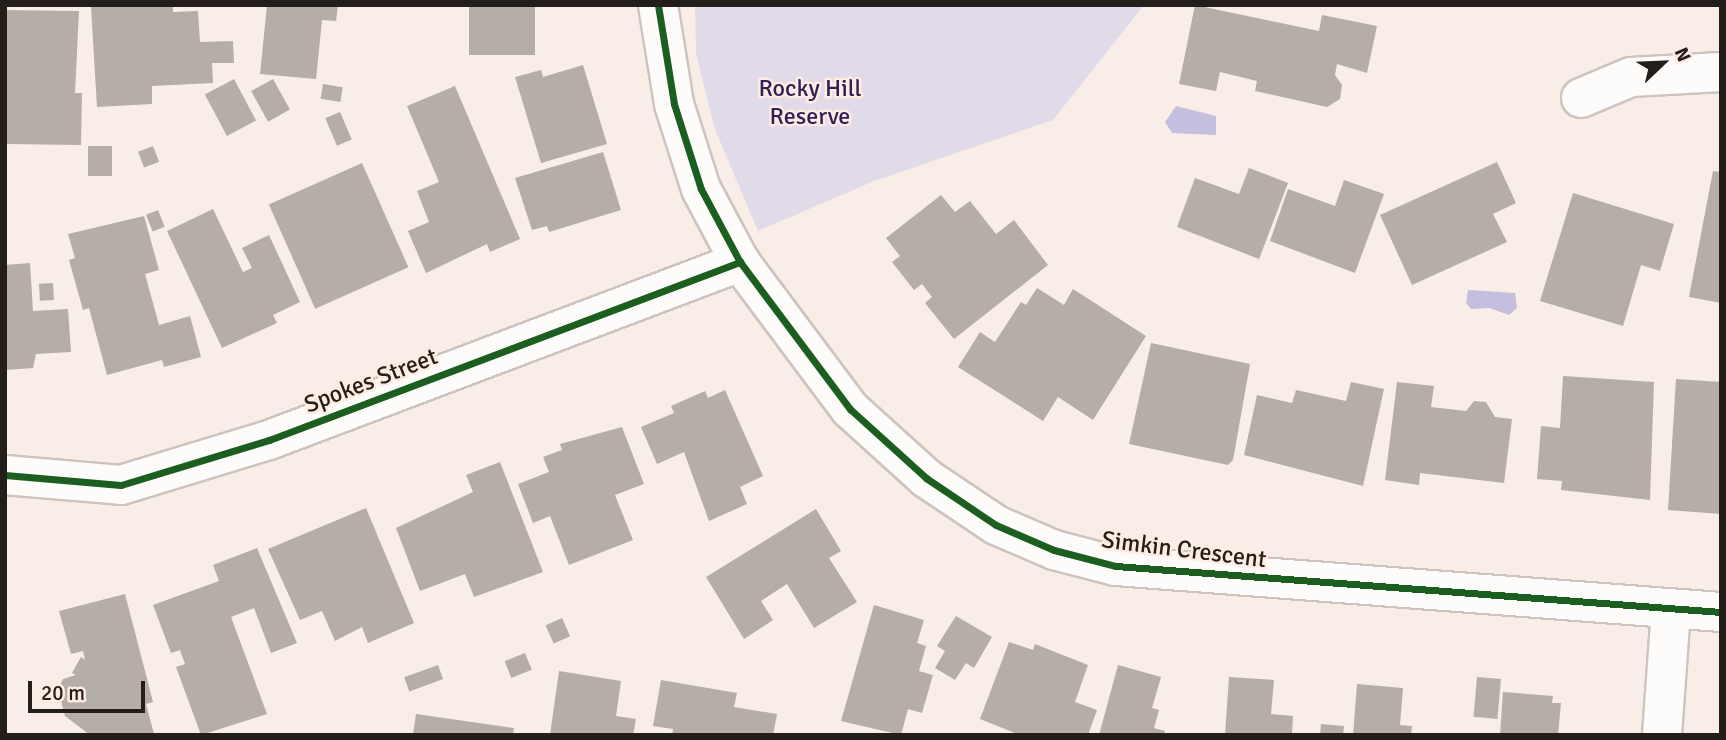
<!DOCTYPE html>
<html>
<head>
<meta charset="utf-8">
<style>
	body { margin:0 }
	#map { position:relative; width:1726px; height:740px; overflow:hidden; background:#f8ede7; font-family:Signika,sans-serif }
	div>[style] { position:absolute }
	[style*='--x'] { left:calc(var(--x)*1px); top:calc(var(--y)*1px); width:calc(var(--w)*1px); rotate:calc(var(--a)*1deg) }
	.green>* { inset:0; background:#e1dbe9 }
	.water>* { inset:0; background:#c4bfdf }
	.building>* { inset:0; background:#b5ada8; transform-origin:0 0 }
	.roads { filter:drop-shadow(2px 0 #cdc4bf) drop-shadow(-2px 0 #cdc4bf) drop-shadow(0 2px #cdc4bf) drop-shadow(0 -2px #cdc4bf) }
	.minor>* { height:38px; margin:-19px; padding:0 19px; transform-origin:19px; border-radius:19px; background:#fefcfb }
	.cycleway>* { height:7px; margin:-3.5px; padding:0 3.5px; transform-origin:3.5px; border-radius:3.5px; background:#1b5e20 }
	span { translate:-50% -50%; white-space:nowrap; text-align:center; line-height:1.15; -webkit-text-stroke:5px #feebe1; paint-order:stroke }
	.park-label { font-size:24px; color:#2c2059 }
	.street-label { font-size:24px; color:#241e1a }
	.frame { position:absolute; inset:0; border:7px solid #241e1a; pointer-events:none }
	.north { position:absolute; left:1628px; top:28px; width:70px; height:70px; -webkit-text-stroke:5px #feebe1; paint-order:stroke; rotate:67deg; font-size:19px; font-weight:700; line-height:28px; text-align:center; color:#241e1a }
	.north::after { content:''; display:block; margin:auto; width:24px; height:32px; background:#241e1a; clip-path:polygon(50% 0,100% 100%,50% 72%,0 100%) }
	.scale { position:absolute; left:28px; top:681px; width:117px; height:32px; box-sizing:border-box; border:4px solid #241e1a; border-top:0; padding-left:9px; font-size:21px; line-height:24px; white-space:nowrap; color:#241e1a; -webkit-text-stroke:5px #feebe1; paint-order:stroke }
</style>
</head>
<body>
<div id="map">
	<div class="green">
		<div style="clip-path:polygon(695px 5px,810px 7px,1144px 5px,1053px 120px,874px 181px,758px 231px,714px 127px,696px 53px)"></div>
	</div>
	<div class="water">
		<div style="clip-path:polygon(1176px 106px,1216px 116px,1216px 135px,1172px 133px,1165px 122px)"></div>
		<div style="clip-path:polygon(1468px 290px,1515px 293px,1517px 308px,1509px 315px,1489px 308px,1471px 309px,1466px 303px)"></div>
	</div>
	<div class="building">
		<div style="clip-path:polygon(173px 5px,173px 12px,198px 11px,200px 42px,233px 41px,234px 63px,212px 63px,213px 83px,152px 86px,152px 104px,97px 107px,91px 7px)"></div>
		<div style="clip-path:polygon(267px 5px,338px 5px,336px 21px,322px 20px,316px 79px,260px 74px)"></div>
		<div style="left:469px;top:5px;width:66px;height:50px"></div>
		<div style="clip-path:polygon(1195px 5px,1319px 31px,1322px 15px,1377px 26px,1367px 73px,1337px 64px,1335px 75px,1342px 85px,1340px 99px,1327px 107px,1255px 91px,1257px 81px,1220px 72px,1216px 91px,1179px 84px)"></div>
		<div style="clip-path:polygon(5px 10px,79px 11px,75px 93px,82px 93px,81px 145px,6px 144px)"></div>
		<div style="clip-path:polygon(583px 65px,607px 144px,541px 163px,515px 77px,541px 70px,543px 77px)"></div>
		<div style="left:234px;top:79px;width:47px;height:33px;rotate:62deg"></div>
		<div style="left:273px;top:79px;width:35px;height:25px;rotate:61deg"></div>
		<div style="left:323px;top:84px;width:20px;height:15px;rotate:9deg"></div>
		<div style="clip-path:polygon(455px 86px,520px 239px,490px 252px,487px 244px,426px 273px,408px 231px,429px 222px,417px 191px,439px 182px,407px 106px)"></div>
		<div style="left:340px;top:112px;width:30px;height:16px;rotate:67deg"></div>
		<div style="left:88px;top:146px;width:24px;height:30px"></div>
		<div style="left:153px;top:146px;width:17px;height:16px;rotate:69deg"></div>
		<div style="clip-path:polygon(603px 152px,621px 210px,549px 232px,547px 226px,532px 230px,515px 178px)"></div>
		<div style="clip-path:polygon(1497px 162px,1516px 203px,1493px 214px,1507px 242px,1412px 285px,1380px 215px)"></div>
		<div style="left:362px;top:163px;width:114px;height:102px;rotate:66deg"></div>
		<div style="clip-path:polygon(1249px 168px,1288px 183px,1259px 259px,1177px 227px,1195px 178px,1239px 194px)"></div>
		<div style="clip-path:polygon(1713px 171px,1721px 172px,1721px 303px,1689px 297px)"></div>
		<div style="clip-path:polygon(1344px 180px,1384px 194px,1355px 273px,1270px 241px,1288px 189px,1335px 206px)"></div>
		<div style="clip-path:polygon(1573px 193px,1674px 224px,1660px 271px,1641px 265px,1623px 326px,1540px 301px)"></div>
		<div style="clip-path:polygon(941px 195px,955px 212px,970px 201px,996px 234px,1014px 220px,1048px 265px,954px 339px,925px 303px,932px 297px,922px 284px,914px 290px,892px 262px,900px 256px,886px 238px)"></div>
		<div style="clip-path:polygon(213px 209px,243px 272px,252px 268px,242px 248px,269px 235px,300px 302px,273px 315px,277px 323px,222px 348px,167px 231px)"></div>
		<div style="left:158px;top:210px;width:18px;height:13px;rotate:68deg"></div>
		<div style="clip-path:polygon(144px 216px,159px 270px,145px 274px,159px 325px,190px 316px,201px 357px,164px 367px,162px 360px,107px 375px,89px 308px,83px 310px,69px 260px,75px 258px,68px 234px)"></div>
		<div style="clip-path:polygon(30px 263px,33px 311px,68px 309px,71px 352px,36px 354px,33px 368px,5px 370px,5px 265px)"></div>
		<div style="left:53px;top:283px;width:17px;height:14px;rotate:87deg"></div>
		<div style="clip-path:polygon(1037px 288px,1064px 305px,1073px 289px,1146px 336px,1093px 420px,1058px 397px,1043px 421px,958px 367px,980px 332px,995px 342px,1021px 302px,1026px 305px)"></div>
		<div style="clip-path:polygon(1151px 343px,1250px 364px,1233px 460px,1228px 465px,1129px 444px)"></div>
		<div style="clip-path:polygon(1563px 376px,1654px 382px,1650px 500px,1561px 490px,1562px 481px,1537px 479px,1541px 426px,1560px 428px)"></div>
		<div style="clip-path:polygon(1676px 379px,1721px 382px,1721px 514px,1668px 510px)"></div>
		<div style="clip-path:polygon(1351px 382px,1384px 389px,1363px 486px,1244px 455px,1257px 395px,1292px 403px,1296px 390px,1346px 401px)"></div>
		<div style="clip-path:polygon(1397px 382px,1434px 386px,1431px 407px,1466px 411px,1474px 401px,1486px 402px,1495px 417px,1512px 419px,1504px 483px,1420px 473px,1419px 485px,1385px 480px)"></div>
		<div style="clip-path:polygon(725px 390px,763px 476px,740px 487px,747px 504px,709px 521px,684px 452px,657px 464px,641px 427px,674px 413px,671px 406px,705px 391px,708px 398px)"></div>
		<div style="clip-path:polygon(622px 427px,644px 484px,615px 495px,633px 540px,569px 565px,550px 516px,533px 523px,518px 484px,549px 472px,543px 457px,562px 450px,560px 444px)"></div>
		<div style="clip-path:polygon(500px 462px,543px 572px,474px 597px,465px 574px,420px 591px,396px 528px,473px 492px,466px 475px)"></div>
		<div style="clip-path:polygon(366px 508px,414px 623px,368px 643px,362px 627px,335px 641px,322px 611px,300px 620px,268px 549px)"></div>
		<div style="clip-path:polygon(816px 509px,841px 551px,829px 558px,857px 602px,814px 628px,787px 584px,761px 601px,773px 620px,744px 639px,706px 577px)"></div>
		<div style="clip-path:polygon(257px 548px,297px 643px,271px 653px,254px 608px,231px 617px,267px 714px,201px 735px,176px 667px,185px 664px,180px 650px,171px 653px,153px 605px,219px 581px,213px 565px)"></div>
		<div style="clip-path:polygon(125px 594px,153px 702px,146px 704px,154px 734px,90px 735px,65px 716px,58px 689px,63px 679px,76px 675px,72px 673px,81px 657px,85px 660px,83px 651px,71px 654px,59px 611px)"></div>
		<div style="clip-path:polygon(874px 605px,924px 620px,917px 643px,926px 646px,919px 671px,933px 675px,922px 713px,908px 709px,901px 735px,841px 721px)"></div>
		<div style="clip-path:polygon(956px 616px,992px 637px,974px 668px,966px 663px,955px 680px,935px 668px,945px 651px,937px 646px)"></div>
		<div style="left:562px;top:618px;width:20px;height:18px;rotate:66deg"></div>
		<div style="clip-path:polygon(1009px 642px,1033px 650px,1035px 644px,1088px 665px,1075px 702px,1097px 710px,1088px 735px,1020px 735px,980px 719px)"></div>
		<div style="left:525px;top:653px;width:18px;height:22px;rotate:68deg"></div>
		<div style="left:438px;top:665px;width:15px;height:36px;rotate:70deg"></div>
		<div style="clip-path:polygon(1118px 665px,1161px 677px,1152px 708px,1159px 710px,1154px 728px,1165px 731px,1164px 735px,1099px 735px)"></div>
		<div style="clip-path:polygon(559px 671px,621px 681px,616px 716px,636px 719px,633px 735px,550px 735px)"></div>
		<div style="clip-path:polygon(1229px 677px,1274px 680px,1271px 714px,1293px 716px,1292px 735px,1225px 735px)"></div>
		<div style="left:1477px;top:677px;width:24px;height:40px;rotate:5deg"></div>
		<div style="clip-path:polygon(661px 680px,737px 693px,734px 707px,777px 714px,773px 735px,672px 735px,673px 729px,653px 726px)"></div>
		<div style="clip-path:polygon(1357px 684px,1403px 688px,1400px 725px,1412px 726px,1411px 735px,1353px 735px)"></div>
		<div style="clip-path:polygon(1503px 692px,1553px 696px,1552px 703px,1561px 703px,1558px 735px,1500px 735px)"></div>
		<div style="clip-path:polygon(416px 714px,514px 728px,513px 735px,413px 735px)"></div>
		<div style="clip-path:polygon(1321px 724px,1344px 726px,1343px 735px,1320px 735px)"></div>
	</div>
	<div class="roads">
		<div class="minor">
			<div style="--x:658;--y:5;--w:100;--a:80.8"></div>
			<div style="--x:674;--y:104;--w:89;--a:72.4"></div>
			<div style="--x:701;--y:189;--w:83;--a:61.9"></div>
			<div style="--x:740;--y:262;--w:184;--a:53.2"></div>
			<div style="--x:850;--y:409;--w:103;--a:42.2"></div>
			<div style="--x:926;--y:478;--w:84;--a:33.9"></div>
			<div style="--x:996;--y:525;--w:63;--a:23.3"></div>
			<div style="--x:1054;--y:550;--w:64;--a:14.5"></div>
			<div style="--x:1116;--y:566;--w:607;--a:4.35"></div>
			<div style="--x:1581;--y:98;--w:54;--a:-22.8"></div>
			<div style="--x:1631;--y:77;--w:90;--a:-3.2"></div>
			<div style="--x:5;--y:475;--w:116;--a:4.9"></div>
			<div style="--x:121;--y:485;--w:155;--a:-16.9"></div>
			<div style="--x:269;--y:440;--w:504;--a:-20.7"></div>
			<div style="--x:1662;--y:735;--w:126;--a:-85.9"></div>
		</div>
	</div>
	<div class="cycleway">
		<div style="--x:658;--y:5;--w:100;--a:80.8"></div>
		<div style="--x:674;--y:104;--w:89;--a:72.4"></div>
		<div style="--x:701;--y:189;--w:83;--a:61.9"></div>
		<div style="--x:740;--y:262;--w:184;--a:53.2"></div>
		<div style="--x:850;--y:409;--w:103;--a:42.2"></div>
		<div style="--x:926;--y:478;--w:84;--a:33.9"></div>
		<div style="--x:996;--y:525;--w:63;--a:23.3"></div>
		<div style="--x:1054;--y:550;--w:64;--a:14.5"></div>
		<div style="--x:1116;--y:566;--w:607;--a:4.35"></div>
		<div style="--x:5;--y:475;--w:116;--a:4.9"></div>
		<div style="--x:121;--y:485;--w:155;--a:-16.9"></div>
		<div style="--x:269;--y:440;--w:504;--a:-20.7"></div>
	</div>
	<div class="park-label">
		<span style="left:810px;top:103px">Rocky Hill<br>Reserve</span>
	</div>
	<div class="street-label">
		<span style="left:371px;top:381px;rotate:-21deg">Spokes Street</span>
		<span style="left:1184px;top:550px;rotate:7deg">Simkin Crescent</span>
	</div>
	<div class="frame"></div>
	<div class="north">N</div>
	<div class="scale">20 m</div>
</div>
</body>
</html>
